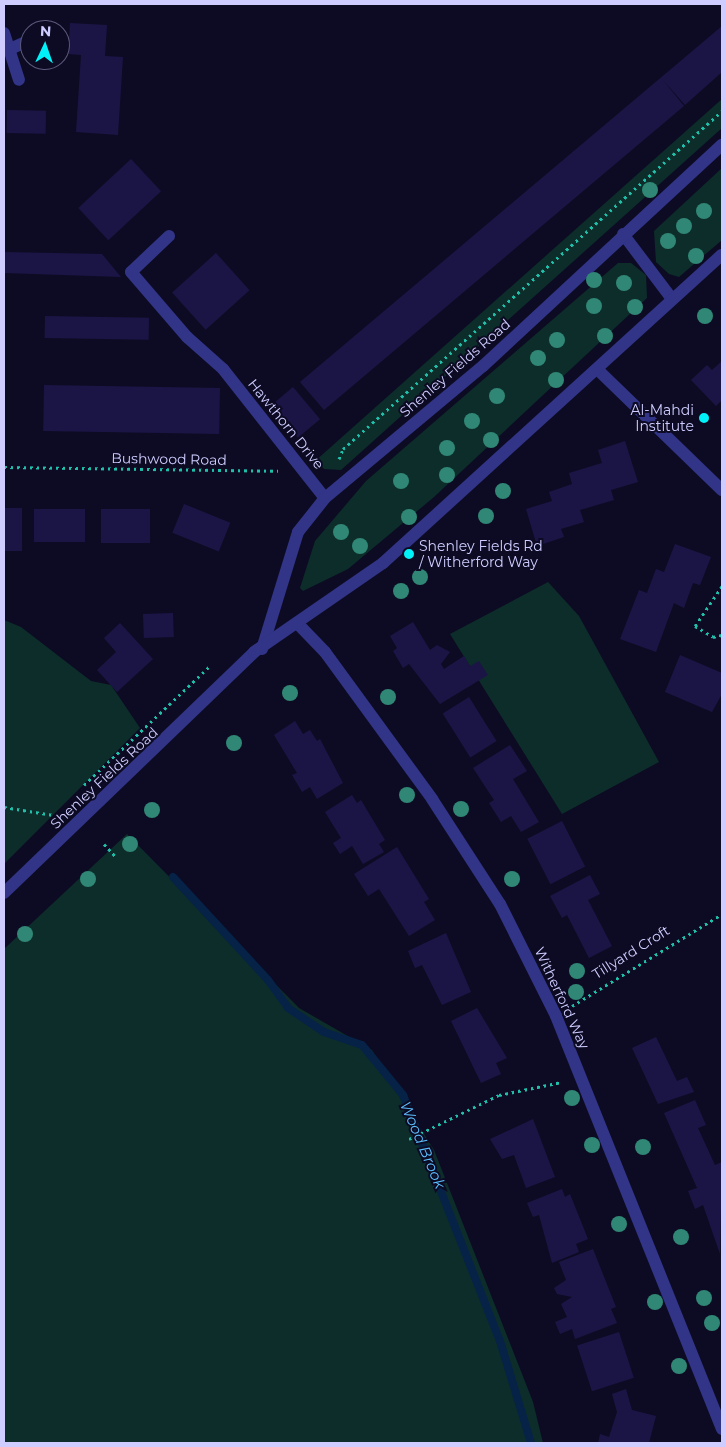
<!DOCTYPE html>
<html>
<head>
<meta charset="utf-8">
<style>
	body { margin:0 }
	#map { position:relative; width:726px; height:1447px; overflow:hidden; background:#0d0b23; font-family:Montserrat,sans-serif }
	div>[style] { position:absolute }
	[style*='--x'] { left:calc(var(--x)*1px); top:calc(var(--y)*1px); width:calc(var(--w)*1px); rotate:calc(var(--a)*1deg) }
	.green>* { inset:0; background:#0d2d2a }
	.stream>* { height:8px; margin:-4px; padding:0 4px; transform-origin:4px; border-radius:4px; background:#062247 }
	.building>* { inset:0; background:#1b1546; transform-origin:0 0 }
	.path>* { height:3px; margin-top:-1.5px; transform-origin:0; background:repeating-linear-gradient(90deg,#20bfaa 0 2.5px,transparent 0 6.5px) }
	.minor>* { height:12px; margin:-6px; padding:0 6px; transform-origin:6px; border-radius:6px; background:#313487 }
	.trees>* { width:16px; height:16px; margin:-8px; border-radius:50%; background:#308775 }
	.dots>* { width:14px; height:14px; translate:-50% -50%; box-sizing:border-box; border:2px solid #0d0b23; border-radius:50% }
	span { translate:-50% -50%; white-space:nowrap; text-align:center; line-height:1.15; -webkit-text-stroke:4px #0d0b23; paint-order:stroke }
	.street-label { font-size:14px; color:#cfcdff }
	.poi-label { font-size:14px; color:#cfcdff }
	.right { translate:-100% -50%; text-align:right }
	.left { translate:0 -50%; text-align:left }
	.water-label { font-size:15px; color:#5bbfff; font-style:italic }
	.frame { position:absolute; inset:0; border:5px solid #cfcdff; pointer-events:none }
	.north { position:absolute; left:20px; top:20px; width:50px; height:50px; box-sizing:border-box; background:#0d0b23; border:1px solid #5b597b; border-radius:50%; rotate:3deg; font-size:14px; font-weight:700; line-height:20px; text-align:center; color:#cfcdff }
	.north::after { content:''; display:block; margin:auto; width:18px; height:22px; background:#00f1f8; clip-path:polygon(50% 0,100% 100%,50% 72%,0 100%) }
</style>
</head>
<body>
<div id="map">
	<div class="green">
		<div style="clip-path:polygon(722px 99px,722px 128px,341px 470px,324px 469px,314px 462px)"></div>
		<div style="clip-path:polygon(722px 168px,722px 240px,679px 277px,669px 274px,656px 262px,654px 231px)"></div>
		<div style="clip-path:polygon(618px 263px,631px 263px,646px 275px,647px 298px,434px 497px,348px 569px,303px 591px,300px 588px,315px 541px,366px 481px)"></div>
		<div style="clip-path:polygon(548px 582px,579px 616px,659px 762px,562px 814px,450px 634px)"></div>
		<div style="clip-path:polygon(4px 620px,21px 627px,91px 681px,111px 685px,140px 728px,4px 864px)"></div>
		<div style="clip-path:polygon(127px 834px,299px 1008px,372px 1050px,434px 1150px,533px 1402px,543px 1443px,4px 1443px,4px 949px)"></div>
	</div>
	<div class="stream">
		<div style="--x:173;--y:877;--w:140;--a:47.3"></div>
		<div style="--x:268;--y:980;--w:34;--a:54"></div>
		<div style="--x:288;--y:1008;--w:43;--a:33.7"></div>
		<div style="--x:324;--y:1032;--w:40;--a:18.9"></div>
		<div style="--x:362;--y:1045;--w:65;--a:50.6"></div>
		<div style="--x:403;--y:1095;--w:264;--a:68.5"></div>
		<div style="--x:500;--y:1341;--w:107;--a:73.1"></div>
	</div>
	<div class="building">
		<div style="clip-path:polygon(70px 23px,107px 25px,105px 56px,123px 57px,118px 135px,76px 132px,81px 55px,68px 54px)"></div>
		<div style="clip-path:polygon(722px 26px,722px 72px,685px 105px,663px 80px,684px 106px,324px 410px,300px 382px)"></div>
		<div style="left:7px;top:110px;width:39px;height:23px;rotate:1deg"></div>
		<div style="left:131px;top:159px;width:44px;height:72px;rotate:47deg"></div>
		<div style="clip-path:polygon(4px 252px,102px 254px,121px 277px,4px 273px)"></div>
		<div style="left:216px;top:253px;width:50px;height:59px;rotate:48deg"></div>
		<div style="left:45px;top:316px;width:104px;height:22px;rotate:1deg"></div>
		<div style="clip-path:polygon(722px 361px,722px 400px,716px 406px,691px 380px,707px 365px,712px 370px)"></div>
		<div style="left:44px;top:385px;width:176px;height:46px;rotate:1deg"></div>
		<div style="left:293px;top:387px;width:42px;height:29px;rotate:50deg"></div>
		<div style="clip-path:polygon(625px 441px,638px 482px,611px 490px,614px 500px,580px 510px,584px 522px,561px 529px,564px 537px,537px 546px,526px 509px,552px 501px,549px 492px,572px 484px,569px 473px,602px 463px,598px 450px)"></div>
		<div style="left:184px;top:504px;width:50px;height:31px;rotate:22deg"></div>
		<div style="left:4px;top:508px;width:18px;height:43px"></div>
		<div style="left:85px;top:509px;width:33px;height:51px;rotate:90deg"></div>
		<div style="left:101px;top:509px;width:49px;height:34px"></div>
		<div style="clip-path:polygon(675px 544px,711px 557px,700px 585px,693px 583px,684px 608px,674px 603px,656px 652px,620px 639px,639px 590px,647px 593px,656px 569px,664px 572px)"></div>
		<div style="left:173px;top:613px;width:24px;height:30px;rotate:88deg"></div>
		<div style="clip-path:polygon(413px 622px,430px 650px,437px 645px,450px 652px,441px 664px,444px 669px,464px 656px,470px 666px,479px 661px,488px 675px,440px 704px,409px 664px,403px 668px,393px 651px,397px 648px,390px 636px)"></div>
		<div style="clip-path:polygon(120px 623px,153px 659px,117px 692px,97px 670px,116px 652px,104px 638px)"></div>
		<div style="clip-path:polygon(680px 655px,722px 673px,722px 694px,712px 712px,665px 692px)"></div>
		<div style="left:469px;top:697px;width:52px;height:31px;rotate:58deg"></div>
		<div style="clip-path:polygon(295px 721px,303px 734px,310px 730px,317px 741px,320px 739px,343px 783px,317px 799px,310px 787px,302px 792px,292px 775px,297px 773px,274px 735px)"></div>
		<div style="clip-path:polygon(510px 745px,527px 771px,513px 779px,539px 822px,521px 832px,511px 816px,501px 822px,489px 803px,494px 800px,473px 768px)"></div>
		<div style="clip-path:polygon(352px 795px,357px 803px,361px 800px,385px 840px,379px 844px,384px 852px,363px 864px,352px 846px,340px 854px,333px 843px,341px 838px,325px 812px)"></div>
		<div style="left:562px;top:821px;width:51px;height:39px;rotate:63deg"></div>
		<div style="clip-path:polygon(397px 847px,429px 899px,424px 902px,435px 920px,409px 936px,379px 889px,368px 896px,354px 874px)"></div>
		<div style="clip-path:polygon(590px 875px,600px 894px,588px 900px,612px 946px,589px 958px,567px 915px,562px 918px,550px 896px)"></div>
		<div style="clip-path:polygon(446px 933px,471px 992px,442px 1005px,422px 965px,415px 968px,408px 951px)"></div>
		<div style="clip-path:polygon(477px 1008px,507px 1058px,496px 1063px,501px 1074px,481px 1083px,451px 1021px)"></div>
		<div style="clip-path:polygon(656px 1037px,677px 1081px,687px 1077px,694px 1092px,658px 1104px,632px 1048px)"></div>
		<div style="clip-path:polygon(695px 1100px,706px 1125px,698px 1128px,715px 1165px,722px 1162px,720px 1254px,703px 1205px,695px 1209px,688px 1191px,697px 1188px,664px 1113px)"></div>
		<div style="clip-path:polygon(533px 1119px,555px 1177px,526px 1188px,514px 1155px,502px 1159px,490px 1139px)"></div>
		<div style="clip-path:polygon(562px 1189px,565px 1197px,570px 1194px,588px 1239px,576px 1244px,579px 1252px,552px 1263px,539px 1215px,533px 1217px,527px 1203px)"></div>
		<div style="clip-path:polygon(593px 1249px,616px 1307px,611px 1309px,617px 1323px,575px 1339px,572px 1329px,560px 1334px,555px 1322px,567px 1317px,561px 1304px,572px 1297px,557px 1294px,554px 1288px,566px 1280px,559px 1262px)"></div>
		<div style="left:619px;top:1332px;width:48px;height:44px;rotate:72deg"></div>
		<div style="clip-path:polygon(626px 1389px,632px 1410px,656px 1416px,649px 1443px,598px 1443px,600px 1434px,609px 1437px,617px 1412px,612px 1394px)"></div>
	</div>
	<div class="path">
		<div style="--x:339;--y:459;--w:11;--a:-68"></div>
		<div style="--x:343;--y:449;--w:508;--a:-41.73"></div>
		<div style="--x:4;--y:467;--w:274;--a:0.8"></div>
		<div style="--x:722;--y:586;--w:48;--a:124"></div>
		<div style="--x:695;--y:626;--w:21;--a:31"></div>
		<div style="--x:713;--y:637;--w:9;--a:-13"></div>
		<div style="--x:84;--y:785;--w:175;--a:-43.4"></div>
		<div style="--x:4;--y:807;--w:50;--a:9.3"></div>
		<div style="--x:104;--y:844;--w:16;--a:47"></div>
		<div style="--x:572;--y:1006;--w:176;--a:-31.5"></div>
		<div style="--x:409;--y:1139;--w:100;--a:-26.1"></div>
		<div style="--x:499;--y:1095;--w:64;--a:-11.7"></div>
	</div>
	<div class="minor">
		<div style="--x:4;--y:33;--w:49;--a:72.3"></div>
		<div style="--x:10;--y:49;--w:22;--a:-24"></div>
		<div style="--x:623;--y:234;--w:81;--a:53"></div>
		<div style="--x:169;--y:236;--w:52;--a:136.5"></div>
		<div style="--x:131;--y:272;--w:86;--a:49.3"></div>
		<div style="--x:187;--y:337;--w:48;--a:41.6"></div>
		<div style="--x:223;--y:369;--w:164;--a:51.7"></div>
		<div style="--x:597;--y:369;--w:174;--a:44.1"></div>
		<div style="--x:297;--y:623;--w:40;--a:46"></div>
		<div style="--x:325;--y:652;--w:182;--a:53.9"></div>
		<div style="--x:432;--y:799;--w:125;--a:57.1"></div>
		<div style="--x:500;--y:904;--w:125;--a:63.4"></div>
		<div style="--x:556;--y:1016;--w:445;--a:68.1"></div>
		<div style="--x:262;--y:649;--w:122;--a:-72.9"></div>
		<div style="--x:298;--y:532;--w:43;--a:-51.5"></div>
		<div style="--x:325;--y:498;--w:206;--a:-39.9"></div>
		<div style="--x:483;--y:366;--w:326;--a:-42.8"></div>
		<div style="--x:4;--y:893;--w:347;--a:-43.9"></div>
		<div style="--x:254;--y:652;--w:157;--a:-34.6"></div>
		<div style="--x:383;--y:563;--w:458;--a:-42.3"></div>
	</div>
	<div class="trees">
		<div style="left:650px;top:190px"></div>
		<div style="left:704px;top:211px"></div>
		<div style="left:684px;top:226px"></div>
		<div style="left:668px;top:241px"></div>
		<div style="left:696px;top:256px"></div>
		<div style="left:594px;top:280px"></div>
		<div style="left:624px;top:283px"></div>
		<div style="left:594px;top:306px"></div>
		<div style="left:635px;top:307px"></div>
		<div style="left:705px;top:316px"></div>
		<div style="left:605px;top:336px"></div>
		<div style="left:557px;top:340px"></div>
		<div style="left:538px;top:358px"></div>
		<div style="left:556px;top:380px"></div>
		<div style="left:497px;top:396px"></div>
		<div style="left:472px;top:421px"></div>
		<div style="left:491px;top:440px"></div>
		<div style="left:447px;top:448px"></div>
		<div style="left:447px;top:475px"></div>
		<div style="left:401px;top:481px"></div>
		<div style="left:503px;top:491px"></div>
		<div style="left:486px;top:516px"></div>
		<div style="left:409px;top:517px"></div>
		<div style="left:341px;top:532px"></div>
		<div style="left:360px;top:546px"></div>
		<div style="left:420px;top:577px"></div>
		<div style="left:401px;top:591px"></div>
		<div style="left:290px;top:693px"></div>
		<div style="left:388px;top:697px"></div>
		<div style="left:234px;top:743px"></div>
		<div style="left:407px;top:795px"></div>
		<div style="left:461px;top:809px"></div>
		<div style="left:152px;top:810px"></div>
		<div style="left:130px;top:844px"></div>
		<div style="left:88px;top:879px"></div>
		<div style="left:512px;top:879px"></div>
		<div style="left:25px;top:934px"></div>
		<div style="left:577px;top:971px"></div>
		<div style="left:576px;top:992px"></div>
		<div style="left:572px;top:1098px"></div>
		<div style="left:592px;top:1145px"></div>
		<div style="left:643px;top:1147px"></div>
		<div style="left:619px;top:1224px"></div>
		<div style="left:681px;top:1237px"></div>
		<div style="left:704px;top:1298px"></div>
		<div style="left:655px;top:1302px"></div>
		<div style="left:712px;top:1323px"></div>
		<div style="left:679px;top:1366px"></div>
	</div>
	<div class="dots">
		<div style="left:704px;top:418px;background:#00f1f8"></div>
		<div style="left:409px;top:554px;background:#00f1f8"></div>
	</div>
	<div class="street-label">
		<span style="left:455px;top:368px;rotate:-41deg">Shenley Fields Road</span>
		<span style="left:286px;top:424px;rotate:51deg">Hawthorn Drive</span>
		<span style="left:169px;top:459px;rotate:1deg">Bushwood Road</span>
		<span style="left:104px;top:778px;rotate:-43deg">Shenley Fields Road</span>
		<span style="left:631px;top:952px;rotate:-32deg">Tillyard Croft</span>
		<span style="left:562px;top:998px;rotate:65deg">Witherford Way</span>
	</div>
	<div class="poi-label">
		<span class="right" style="left:694px;top:418px">Al-Mahdi<br>Institute</span>
		<span class="left" style="left:419px;top:554px">Shenley Fields Rd<br>/ Witherford Way</span>
	</div>
	<div class="water-label">
		<span style="left:423px;top:1145px;rotate:67deg">Wood Brook</span>
	</div>
	<div class="frame"></div>
	<div class="north">N</div>
</div>
</body>
</html>
